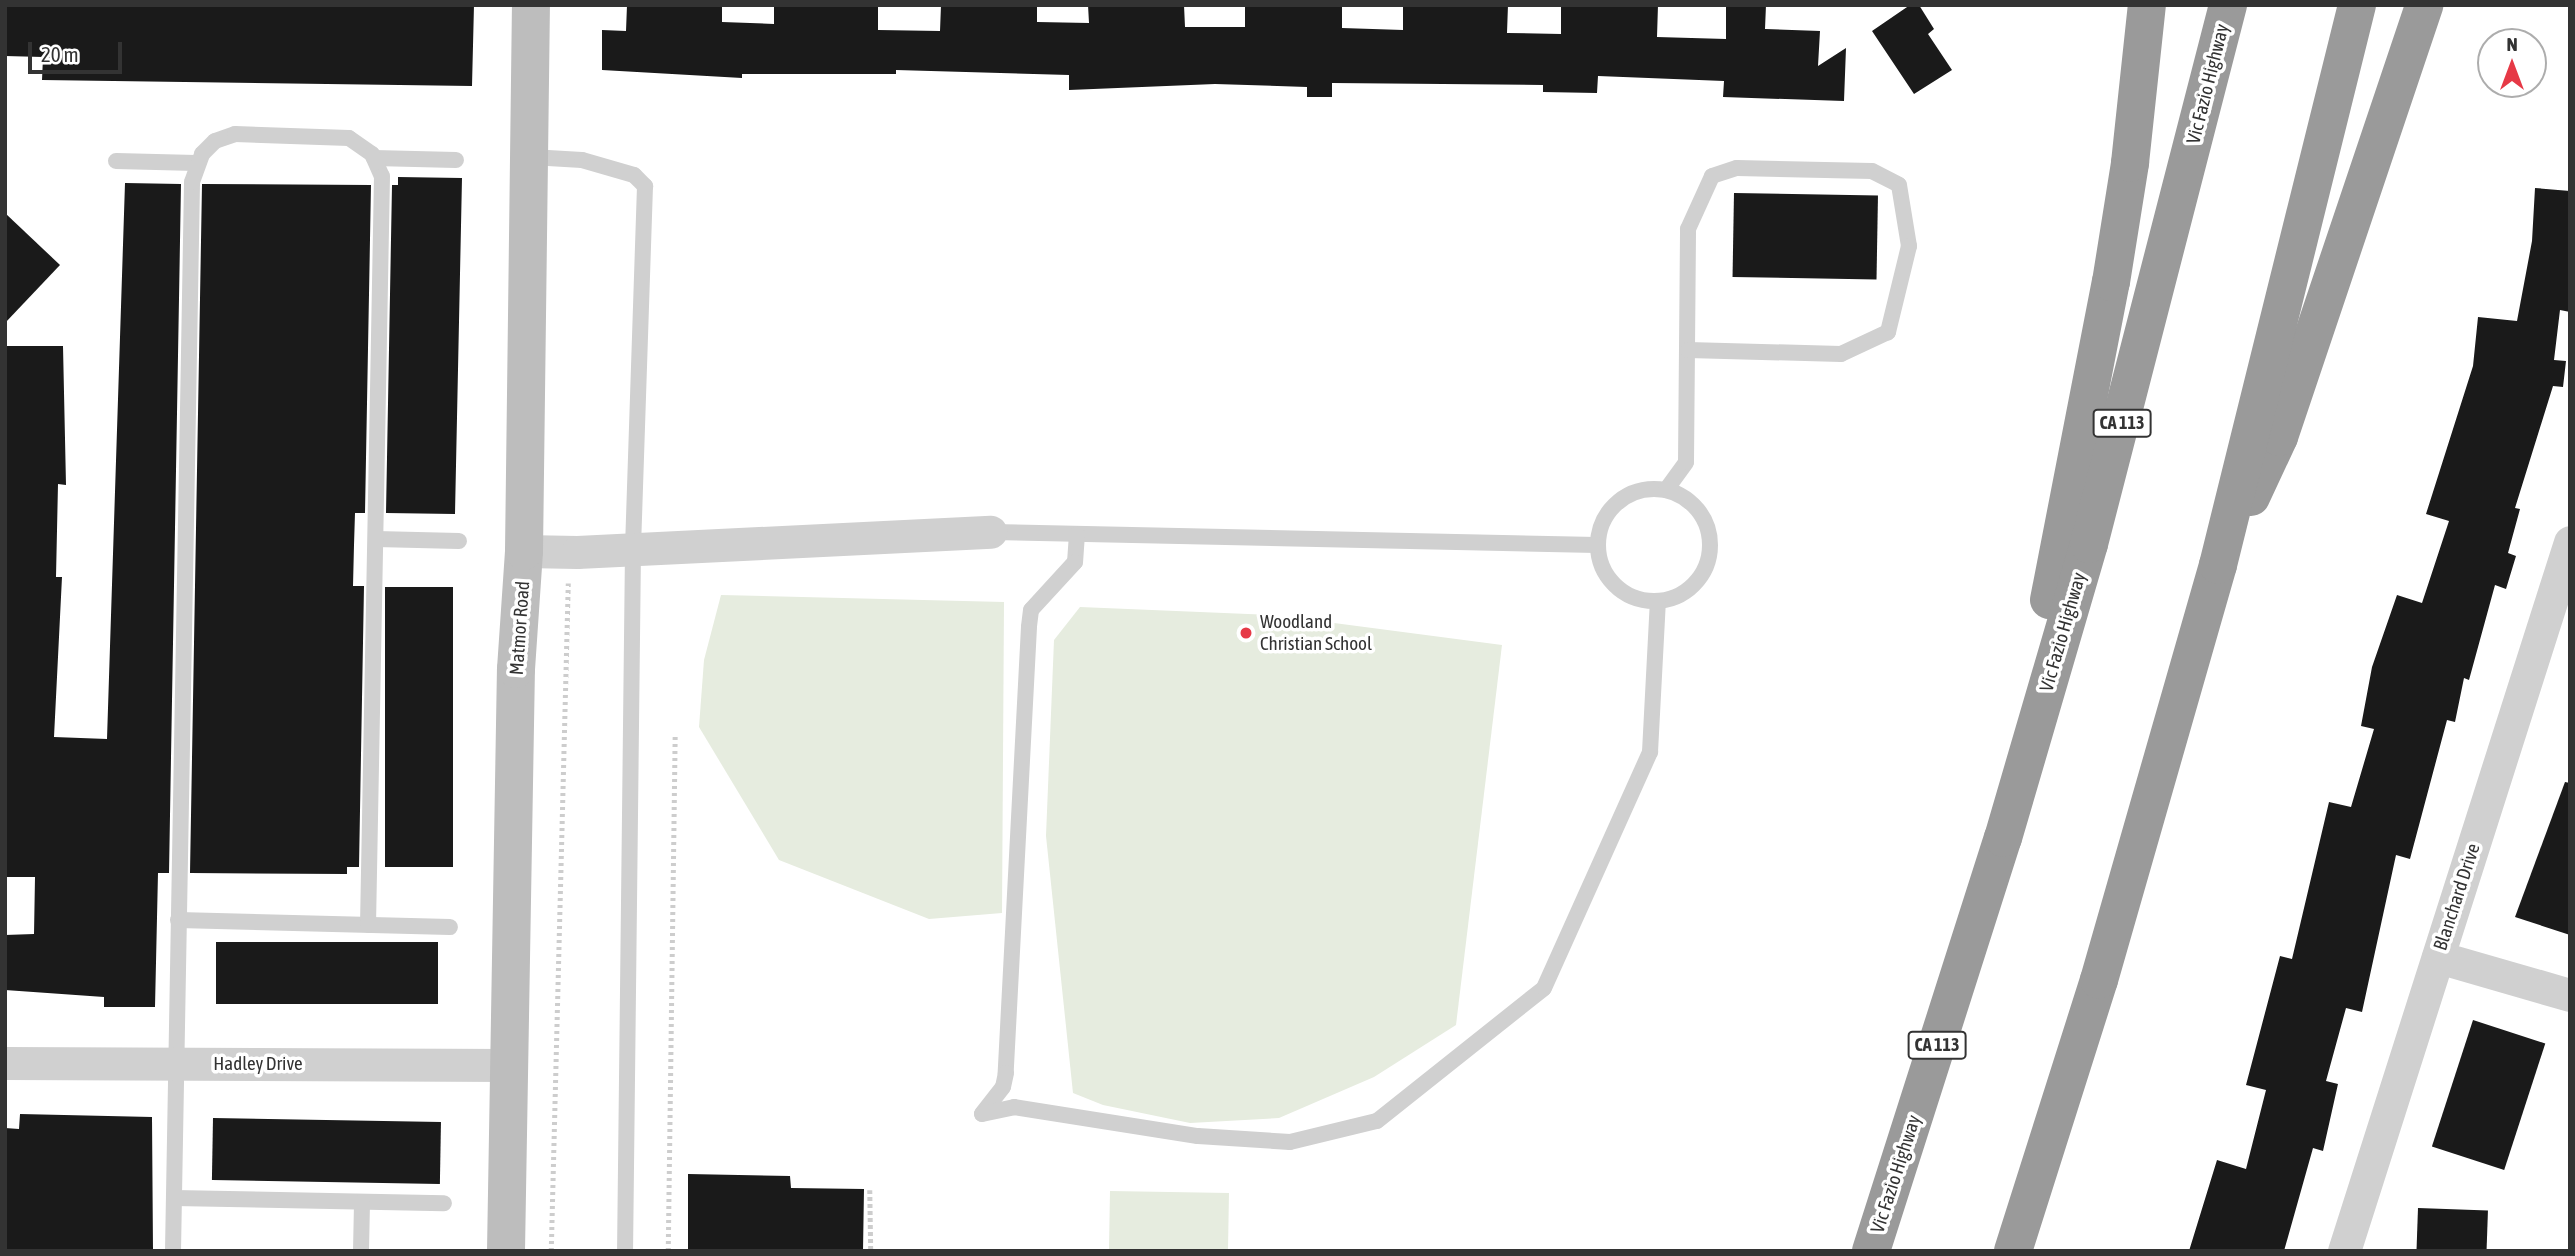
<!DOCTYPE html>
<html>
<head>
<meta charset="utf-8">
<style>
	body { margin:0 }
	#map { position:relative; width:2575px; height:1256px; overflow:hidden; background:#fff; font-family:"Asap Condensed",sans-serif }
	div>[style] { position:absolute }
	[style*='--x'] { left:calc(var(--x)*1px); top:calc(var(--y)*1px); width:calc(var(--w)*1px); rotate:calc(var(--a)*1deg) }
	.green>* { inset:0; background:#e6ecdf; transform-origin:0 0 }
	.building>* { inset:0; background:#1a1a1a; transform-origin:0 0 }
	.path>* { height:4.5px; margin-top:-2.25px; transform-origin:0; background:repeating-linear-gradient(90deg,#cdcdcd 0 3.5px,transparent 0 7px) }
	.lane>* { height:16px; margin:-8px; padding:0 8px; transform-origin:8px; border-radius:8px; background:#d0d0d0 }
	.lane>.ring { margin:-8px; padding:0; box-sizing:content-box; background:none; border:16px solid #d0d0d0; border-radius:50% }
	.street>* { height:33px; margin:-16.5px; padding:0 16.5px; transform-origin:16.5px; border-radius:16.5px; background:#d0d0d0 }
	.secondary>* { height:38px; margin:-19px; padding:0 19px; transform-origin:19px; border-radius:19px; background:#bdbdbd }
	.highway>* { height:38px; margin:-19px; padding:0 19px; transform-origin:19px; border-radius:19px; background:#9a9a9a }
	.dots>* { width:19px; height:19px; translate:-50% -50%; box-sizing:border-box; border:4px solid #fff; border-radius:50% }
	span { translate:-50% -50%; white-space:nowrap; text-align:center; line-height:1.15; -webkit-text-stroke:7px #fff; paint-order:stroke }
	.shield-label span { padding:2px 5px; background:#fff; border:2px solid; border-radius:5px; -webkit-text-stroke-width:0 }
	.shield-label { font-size:18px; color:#333; font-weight:700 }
	.street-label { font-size:19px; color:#333 }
	.poi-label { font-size:19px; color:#333 }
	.left { translate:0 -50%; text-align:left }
	.frame { position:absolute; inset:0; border:7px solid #333; pointer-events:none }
	.north { position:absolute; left:2477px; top:28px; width:70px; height:70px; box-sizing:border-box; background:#fff; border:2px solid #adadad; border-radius:50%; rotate:0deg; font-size:19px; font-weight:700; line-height:28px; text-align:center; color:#333 }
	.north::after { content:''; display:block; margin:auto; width:24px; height:32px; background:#e63946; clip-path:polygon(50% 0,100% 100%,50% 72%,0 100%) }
	.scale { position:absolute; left:28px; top:42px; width:94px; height:32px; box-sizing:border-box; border:4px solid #333; border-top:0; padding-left:9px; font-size:21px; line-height:24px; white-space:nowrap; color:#333; -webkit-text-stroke:5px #fff; paint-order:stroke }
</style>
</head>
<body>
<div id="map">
	<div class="green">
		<div style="clip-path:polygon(721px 595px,1004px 602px,1002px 913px,929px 919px,779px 860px,699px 727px,704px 660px)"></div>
		<div style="clip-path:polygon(1080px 607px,1273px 615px,1502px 645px,1456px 1025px,1374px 1077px,1279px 1118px,1190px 1123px,1103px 1105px,1073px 1093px,1046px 836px,1054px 640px)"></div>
		<div style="left:1110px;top:1191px;width:119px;height:60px;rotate:1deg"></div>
	</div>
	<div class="building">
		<div style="clip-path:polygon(5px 5px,474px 5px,472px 86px,42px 80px,43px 57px,5px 56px)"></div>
		<div style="clip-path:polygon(627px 5px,722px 5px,722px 22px,774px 24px,774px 5px,878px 5px,878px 30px,940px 31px,941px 5px,1037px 5px,1037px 22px,1089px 23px,1088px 5px,1184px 5px,1185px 27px,1245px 27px,1245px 5px,1342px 6px,1342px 28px,1403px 30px,1403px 5px,1508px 5px,1507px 33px,1561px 34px,1561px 7px,1658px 5px,1657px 37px,1726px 39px,1726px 5px,1766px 5px,1765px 29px,1820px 31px,1818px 66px,1846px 48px,1844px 101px,1723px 97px,1724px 81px,1598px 76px,1597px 93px,1543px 92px,1543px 85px,1332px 83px,1332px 97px,1307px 97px,1307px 87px,1215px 84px,1069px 90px,1069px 75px,896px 70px,896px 74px,742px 74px,742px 78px,602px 70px,602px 30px,626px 31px)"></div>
		<div style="clip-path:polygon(1910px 5px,1919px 5px,1934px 29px,1928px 34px,1952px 70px,1914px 94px,1872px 31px)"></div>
		<div style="clip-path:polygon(398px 177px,462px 178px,455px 514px,386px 513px,392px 185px,398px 185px)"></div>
		<div style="clip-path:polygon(125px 183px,181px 184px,169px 873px,158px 873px,155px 1007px,104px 1007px,104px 997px,5px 990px,5px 935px,34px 934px,35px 877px,5px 877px,5px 346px,63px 346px,66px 485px,58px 484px,56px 577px,62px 577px,54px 737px,107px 739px)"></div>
		<div style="clip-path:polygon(202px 184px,371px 185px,365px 513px,355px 513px,354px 545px,353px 586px,364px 586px,359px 867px,347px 867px,347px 874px,190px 873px)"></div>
		<div style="clip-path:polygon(2535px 188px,2570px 191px,2570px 312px,2560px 310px,2554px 360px,2566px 361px,2563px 387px,2553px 386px,2515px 508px,2520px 509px,2508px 553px,2516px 556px,2506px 589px,2495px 585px,2469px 680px,2464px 678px,2455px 722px,2447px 720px,2410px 859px,2396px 855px,2362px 1012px,2346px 1008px,2326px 1081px,2338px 1084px,2323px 1151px,2313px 1148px,2284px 1251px,2189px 1251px,2217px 1160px,2246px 1169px,2266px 1090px,2246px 1085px,2280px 956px,2292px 959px,2329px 802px,2351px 807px,2374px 729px,2361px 726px,2372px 667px,2397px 595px,2422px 603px,2449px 521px,2426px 514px,2473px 366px,2478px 317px,2517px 321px,2532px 241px)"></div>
		<div style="left:1734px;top:193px;width:144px;height:84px;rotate:1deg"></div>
		<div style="clip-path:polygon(5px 213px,60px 265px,5px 323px)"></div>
		<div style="left:385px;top:587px;width:68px;height:280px"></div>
		<div style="clip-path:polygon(2565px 782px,2570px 783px,2570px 935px,2515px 917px)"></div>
		<div style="left:216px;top:942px;width:222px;height:62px"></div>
		<div style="left:2473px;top:1020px;width:76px;height:133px;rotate:18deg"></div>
		<div style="clip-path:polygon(20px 1114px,152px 1117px,153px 1251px,5px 1251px,5px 1128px,19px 1129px)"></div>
		<div style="left:213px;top:1118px;width:228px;height:62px;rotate:1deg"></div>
		<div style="clip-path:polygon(688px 1174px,790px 1176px,791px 1188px,864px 1189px,863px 1251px,688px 1251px)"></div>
		<div style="left:2418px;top:1208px;width:70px;height:43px;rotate:2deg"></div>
	</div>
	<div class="path">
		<div style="--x:870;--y:1190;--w:61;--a:89.1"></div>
		<div style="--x:551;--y:1251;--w:668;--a:-88.54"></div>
		<div style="--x:668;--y:1251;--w:518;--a:-89.23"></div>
	</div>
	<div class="lane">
		<div style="--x:531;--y:157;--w:51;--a:3.4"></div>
		<div style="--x:582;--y:160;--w:54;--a:16.1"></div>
		<div style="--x:634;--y:175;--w:16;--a:45"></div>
		<div style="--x:645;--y:186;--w:364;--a:91.9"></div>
		<div style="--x:633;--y:550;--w:701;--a:90.65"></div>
		<div style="--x:374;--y:158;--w:82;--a:1.4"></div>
		<div style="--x:116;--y:161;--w:80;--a:1.4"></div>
		<div class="ring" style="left:1598px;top:489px;width:96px;height:96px"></div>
		<div style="--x:1666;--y:490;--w:34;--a:-54"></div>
		<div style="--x:1686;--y:462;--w:233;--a:-89.5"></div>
		<div style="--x:1688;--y:229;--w:58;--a:-65.6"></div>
		<div style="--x:1712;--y:176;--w:26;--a:-18"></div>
		<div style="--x:1737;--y:168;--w:135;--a:1.3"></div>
		<div style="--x:1872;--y:171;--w:30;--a:27"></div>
		<div style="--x:1899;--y:185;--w:62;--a:80.7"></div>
		<div style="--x:1909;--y:246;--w:89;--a:103.7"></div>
		<div style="--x:1888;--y:332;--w:52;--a:154.9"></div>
		<div style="--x:1841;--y:354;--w:153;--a:-178.5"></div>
		<div style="--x:991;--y:532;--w:606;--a:1.23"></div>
		<div style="--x:1077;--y:534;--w:28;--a:94"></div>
		<div style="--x:1075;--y:562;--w:65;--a:132.5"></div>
		<div style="--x:1031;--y:610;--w:17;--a:97"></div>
		<div style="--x:1029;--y:627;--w:447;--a:93"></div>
		<div style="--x:1006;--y:1073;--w:14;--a:102"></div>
		<div style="--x:1003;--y:1087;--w:34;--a:128"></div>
		<div style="--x:982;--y:1114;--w:33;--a:-12"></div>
		<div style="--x:1014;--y:1107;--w:186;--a:9"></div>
		<div style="--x:1198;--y:1136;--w:92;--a:3.7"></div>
		<div style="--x:1290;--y:1142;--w:89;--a:-13.6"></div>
		<div style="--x:1377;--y:1121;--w:213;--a:-38.5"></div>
		<div style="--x:1544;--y:988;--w:259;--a:-65.8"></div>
		<div style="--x:1650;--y:752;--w:151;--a:-87"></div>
		<div style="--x:376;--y:539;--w:83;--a:1.4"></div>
		<div style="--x:178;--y:920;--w:272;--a:1.5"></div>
		<div style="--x:174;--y:1198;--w:270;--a:1.1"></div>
		<div style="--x:173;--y:1251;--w:1069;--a:-88.98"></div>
		<div style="--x:192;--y:182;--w:30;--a:-70"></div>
		<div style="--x:202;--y:154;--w:18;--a:-45"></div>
		<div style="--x:215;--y:141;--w:21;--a:-19"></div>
		<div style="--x:235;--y:134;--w:114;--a:2"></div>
		<div style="--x:349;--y:138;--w:28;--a:35"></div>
		<div style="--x:372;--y:154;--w:24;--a:66"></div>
		<div style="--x:382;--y:176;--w:749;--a:91.07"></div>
		<div style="--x:361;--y:1251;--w:49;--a:-88.8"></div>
	</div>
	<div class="street">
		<div style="--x:524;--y:551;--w:53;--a:1.1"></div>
		<div style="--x:577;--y:552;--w:414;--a:-2.8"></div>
		<div style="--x:2438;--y:957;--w:137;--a:16.1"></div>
		<div style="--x:5;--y:1063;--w:506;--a:0.23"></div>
		<div style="--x:2344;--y:1251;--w:744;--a:-72.32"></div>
	</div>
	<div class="secondary">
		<div style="--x:506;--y:1251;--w:582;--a:-89.02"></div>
		<div style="--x:516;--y:669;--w:118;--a:-86.1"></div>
		<div style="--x:524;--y:551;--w:546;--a:-89.27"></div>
	</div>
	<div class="highway">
		<div style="--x:2251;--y:497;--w:66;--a:-65"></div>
		<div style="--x:2279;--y:437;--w:456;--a:-71.4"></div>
		<div style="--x:2049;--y:600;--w:324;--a:-79"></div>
		<div style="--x:2111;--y:282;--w:121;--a:-80.9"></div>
		<div style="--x:2130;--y:163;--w:159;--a:-83.9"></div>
		<div style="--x:1871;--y:1251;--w:434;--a:-72.3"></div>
		<div style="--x:2003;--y:838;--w:306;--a:-73.7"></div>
		<div style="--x:2089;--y:544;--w:557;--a:-75.54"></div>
		<div style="--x:2013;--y:1251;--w:284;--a:-72.4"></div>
		<div style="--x:2099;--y:980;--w:432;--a:-74"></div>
		<div style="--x:2218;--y:565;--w:577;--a:-76.06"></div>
	</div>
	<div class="dots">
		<div style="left:1246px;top:633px;background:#e63946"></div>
	</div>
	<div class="shield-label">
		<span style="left:2122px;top:423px">CA 113</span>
		<span style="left:1937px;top:1045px">CA 113</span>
	</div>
	<div class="street-label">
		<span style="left:2208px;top:84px;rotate:-76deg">Vic Fazio Highway</span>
		<span style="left:520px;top:628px;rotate:-86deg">Matmor Road</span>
		<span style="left:2063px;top:632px;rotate:-74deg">Vic Fazio Highway</span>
		<span style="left:2457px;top:897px;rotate:-72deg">Blanchard Drive</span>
		<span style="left:258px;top:1064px">Hadley Drive</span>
		<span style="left:1896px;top:1174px;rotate:-72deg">Vic Fazio Highway</span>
	</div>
	<div class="poi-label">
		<span class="left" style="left:1260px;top:633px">Woodland<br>Christian School</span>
	</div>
	<div class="frame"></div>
	<div class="north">N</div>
	<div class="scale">20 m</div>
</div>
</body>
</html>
